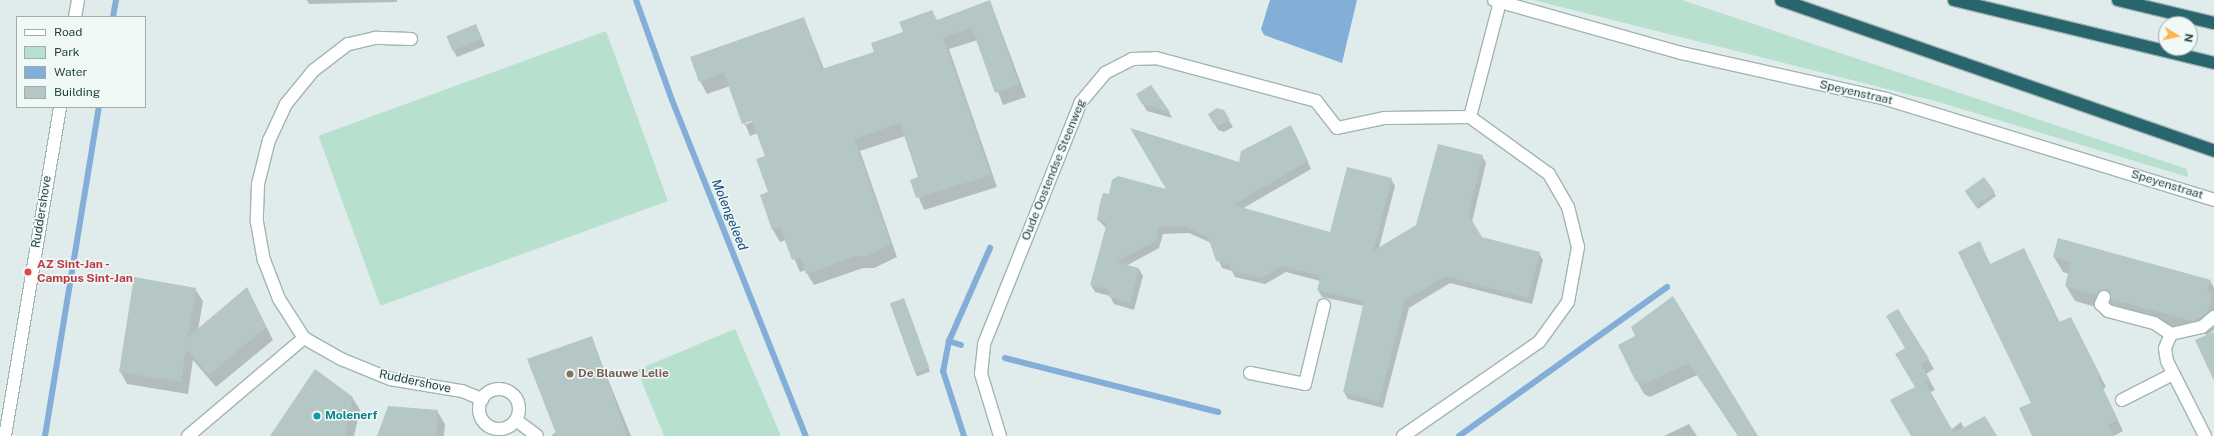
<!DOCTYPE html>
<html>
<head>
<meta charset="utf-8">
<style>
	body { margin:0 }
	#map { position:relative; width:2214px; height:436px; overflow:hidden; background:#e0eceb; font-family:"Public Sans",sans-serif }
	div>[style] { position:absolute }
	[style*='--x'] { left:calc(var(--x)*1px); top:calc(var(--y)*1px); width:calc(var(--w)*1px); rotate:calc(var(--a)*1deg) }
	.green>* { inset:0; background:#b7e0cf; transform-origin:0 0 }
	.water>* { inset:0; background:#83aed7 }
	.shadow>* { inset:0; background:#0003; transform-origin:0 0 }
	.stream>* { height:6px; margin:-3px; padding:0 3px; transform-origin:3px; border-radius:3px; background:#83aed7 }
	.building>* { inset:0; background:#b5c7c5; transform-origin:0 0 }
	.roads { filter:drop-shadow(1px 0 #a2b4b4) drop-shadow(-1px 0 #a2b4b4) drop-shadow(0 1px #a2b4b4) drop-shadow(0 -1px #a2b4b4) }
	.minor>* { height:12px; margin:-6px; padding:0 6px; transform-origin:6px; border-radius:6px; background:#fff }
	.minor>.ring { margin:-6px; padding:0; box-sizing:content-box; background:none; border:12px solid #fff; border-radius:50% }
	.highway>* { height:12px; margin:-6px; padding:0 6px; transform-origin:6px; border-radius:6px; background:#29656d }
	.dots>* { width:11px; height:11px; translate:-50% -50%; box-sizing:border-box; border:2px solid #f1f9f7; border-radius:50% }
	span { translate:-50% -50%; white-space:nowrap; text-align:center; line-height:1.15; -webkit-text-stroke:3px #f1f9f7; paint-order:stroke }
	.street-label { font-size:12px; color:#1f3d3e }
	.health-label { font-size:12px; color:#be3a42; font-weight:700 }
	.left { translate:0 -50%; text-align:left }
	.education-label { font-size:12px; color:#785e54; font-weight:700 }
	.culture-label { font-size:12px; color:#0d838f; font-weight:700 }
	.water-label { font-size:13px; color:#144a7f; font-style:italic }
	.legend { position:absolute; left:16px; top:16px; width:130px; height:92px; box-sizing:border-box; background:#f1f9f7; border:1px solid #9daead; margin:0; padding:5px 7px; list-style:none; font-size:12px; color:#1f3d3e }
	.legend li { display:flex; align-items:center; gap:8px; height:20px }
	.legend b { width:20px; border:1px solid #9daead }
	.north { position:absolute; left:2158px; top:16px; width:40px; height:40px; box-sizing:border-box; background:#f1f9f7; border:1px solid #9daead; border-radius:50%; rotate:100deg; font-size:11px; font-weight:700; line-height:16px; text-align:center; color:#1f3d3e }
	.north::after { content:''; display:block; margin:auto; width:14px; height:18px; background:#feb34d; clip-path:polygon(50% 0,100% 100%,50% 72%,0 100%) }
</style>
</head>
<body>
<div id="map">
	<div class="green">
		<div style="clip-path:polygon(1533px 0,1682px 0,2187px 169px,2188px 177px,1935px 101px)"></div>
		<div style="left:606px;top:31px;width:181px;height:306px;rotate:70deg"></div>
		<div style="clip-path:polygon(735px 329px,781px 436px,664px 436px,637px 370px)"></div>
	</div>
	<div class="water">
		<div style="clip-path:polygon(1270px 0,1357px 0,1342px 63px,1264px 35px,1261px 29px)"></div>
	</div>
	<div class="shadow">
		<div style="clip-path:polygon(307px 0,397px 0,397px 2px,309px 4px)"></div>
		<div style="clip-path:polygon(evenodd,990px 1px,1026px 97px,1003px 105px,978px 40px,949px 49px,997px 187px,924px 210px,911px 180px,920px 178px,905px 136px,860px 151px,897px 257px,874px 268px,863px 268px,814px 285px,805px 270px,800px 272px,786px 240px,780px 242px,773px 230px,761px 195px,769px 192px,766px 157px,758px 133px,750px 136px,730px 86px,707px 94px,700px 81px,804px 18px,824px 69px,875px 52px,990px 1px,756px 118px,757px 120px,744px 125px,744px 123px,756px 118px)"></div>
		<div style="clip-path:polygon(476px 25px,485px 46px,457px 57px,453px 50px)"></div>
		<div style="clip-path:polygon(1150px 86px,1169px 112px,1172px 118px,1147px 111px,1137px 94px)"></div>
		<div style="clip-path:polygon(1223px 111px,1233px 127px,1224px 132px,1218px 130px,1209px 114px)"></div>
		<div style="clip-path:polygon(1295px 133px,1311px 169px,1242px 209px,1331px 233px,1391px 179px,1395px 186px,1379px 248px,1417px 226px,1482px 156px,1486px 163px,1472px 222px,1481px 238px,1539px 253px,1543px 260px,1532px 304px,1450px 283px,1409px 308px,1383px 408px,1348px 399px,1344px 392px,1364px 306px,1322px 297px,1318px 290px,1320px 281px,1286px 272px,1265px 284px,1235px 277px,1232px 271px,1222px 268px,1211px 243px,1189px 233px,1163px 234px,1159px 248px,1126px 266px,1139px 269px,1143px 276px,1134px 310px,1114px 304px,1110px 296px,1095px 292px,1091px 285px,1106px 228px,1098px 220px,1109px 195px,1168px 190px,1240px 163px)"></div>
		<div style="clip-path:polygon(1984px 179px,1996px 196px,1978px 209px,1968px 195px)"></div>
		<div style="clip-path:polygon(1979px 243px,1991px 265px,2029px 259px,2060px 323px,2076px 328px,2106px 387px,2103px 389px,2123px 431px,2114px 436px,2033px 436px,2032px 403px)"></div>
		<div style="clip-path:polygon(2054px 257px,2210px 281px,2214px 288px,2214px 330px,2208px 335px,2121px 314px,2116px 305px,2106px 310px,2075px 301px,2066px 286px,2069px 274px,2063px 272px)"></div>
		<div style="clip-path:polygon(247px 288px,273px 340px,216px 387px,193px 360px,188px 394px,127px 384px,120px 371px,195px 289px,203px 301px,198px 330px)"></div>
		<div style="clip-path:polygon(1673px 297px,1757px 436px,1738px 436px,1697px 375px,1650px 397px,1644px 394px,1637px 381px,1637px 337px)"></div>
		<div style="left:905px;top:303px;width:73px;height:14px;rotate:70deg"></div>
		<div style="clip-path:polygon(591px 337px,631px 436px,551px 436px,556px 432px)"></div>
		<div style="clip-path:polygon(1897px 355px,1928px 359px,1934px 369px,1926px 374px,1935px 390px,1929px 393px,1917px 436px,1912px 436px,1916px 387px)"></div>
		<div style="clip-path:polygon(352px 397px,360px 410px,354px 436px,272px 436px)"></div>
		<div style="clip-path:polygon(437px 411px,445px 424px,444px 436px,378px 436px)"></div>
		<div style="clip-path:polygon(1961px 422px,1964px 428px,1995px 436px,1943px 436px)"></div>
		<div style="clip-path:polygon(1689px 424px,1697px 436px,1664px 436px)"></div>
	</div>
	<div class="stream">
		<div style="--x:636;--y:0;--w:106;--a:70.2"></div>
		<div style="--x:672;--y:100;--w:362;--a:68.3"></div>
		<div style="--x:113;--y:17;--w:17;--a:-80"></div>
		<div style="--x:949;--y:341;--w:31;--a:101"></div>
		<div style="--x:943;--y:371;--w:68;--a:72.1"></div>
		<div style="--x:961;--y:345;--w:13;--a:-162"></div>
		<div style="--x:949;--y:341;--w:102;--a:-66.2"></div>
		<div style="--x:1005;--y:358;--w:220;--a:14.2"></div>
		<div style="--x:45;--y:436;--w:333;--a:-80.7"></div>
		<div style="--x:1459;--y:436;--w:256;--a:-35.6"></div>
	</div>
	<div class="building">
		<div style="clip-path:polygon(990px 0,1019px 85px,995px 93px,972px 28px,943px 37px,991px 175px,916px 198px,910px 180px,918px 177px,900px 123px,854px 139px,891px 244px,867px 256px,856px 256px,806px 274px,800px 257px,792px 260px,780px 227px,772px 230px,760px 195px,768px 192px,756px 159px,765px 156px,752px 121px,742px 124px,724px 73px,699px 82px,690px 57px,804px 17px,822px 69px,874px 52px,871px 43px,903px 32px,899px 22px,932px 10px,937px 20px)"></div>
		<div style="left:476px;top:24px;width:16px;height:32px;rotate:68deg"></div>
		<div style="clip-path:polygon(1151px 85px,1170px 112px,1142px 104px,1136px 94px)"></div>
		<div style="clip-path:polygon(1217px 108px,1224px 110px,1230px 120px,1220px 125px,1213px 123px,1208px 114px)"></div>
		<div style="clip-path:polygon(1291px 125px,1308px 161px,1233px 205px,1330px 232px,1347px 167px,1392px 178px,1373px 251px,1416px 225px,1438px 144px,1483px 155px,1468px 214px,1482px 237px,1540px 252px,1528px 298px,1446px 276px,1405px 300px,1379px 402px,1343px 392px,1364px 301px,1317px 290px,1321px 276px,1282px 266px,1261px 278px,1230px 270px,1231px 265px,1216px 261px,1208px 237px,1184px 226px,1159px 227px,1156px 241px,1116px 262px,1139px 268px,1130px 303px,1109px 297px,1110px 290px,1090px 285px,1107px 223px,1097px 220px,1100px 203px,1103px 193px,1109px 194px,1112px 180px,1118px 176px,1166px 189px,1130px 128px,1239px 162px,1241px 151px)"></div>
		<div style="left:1984px;top:177px;width:19px;height:24px;rotate:54deg"></div>
		<div style="clip-path:polygon(2058px 238px,2211px 280px,2207px 291px,2213px 293px,2207px 313px,2193px 321px,2111px 299px,2107px 290px,2097px 295px,2065px 286px,2071px 262px,2053px 257px)"></div>
		<div style="clip-path:polygon(1980px 241px,1990px 264px,2024px 248px,2059px 322px,2071px 317px,2101px 377px,2098px 378px,2118px 420px,2108px 425px,2114px 436px,2032px 436px,2019px 408px,2031px 403px,1958px 252px)"></div>
		<div style="clip-path:polygon(134px 277px,196px 288px,188px 337px,247px 287px,266px 327px,209px 375px,186px 349px,181px 382px,119px 372px)"></div>
		<div style="clip-path:polygon(1673px 296px,1758px 436px,1739px 436px,1689px 363px,1642px 385px,1639px 380px,1636px 382px,1618px 345px,1635px 336px,1631px 327px)"></div>
		<div style="left:904px;top:298px;width:74px;height:15px;rotate:70deg"></div>
		<div style="clip-path:polygon(1898px 309px,1929px 359px,1921px 364px,1930px 380px,1925px 382px,1954px 433px,1985px 416px,1997px 436px,1911px 436px,1890px 400px,1915px 387px,1895px 354px,1905px 348px,1886px 316px)"></div>
		<div style="clip-path:polygon(2214px 332px,2214px 381px,2195px 340px)"></div>
		<div style="clip-path:polygon(592px 336px,627px 436px,557px 436px,527px 359px)"></div>
		<div style="clip-path:polygon(315px 369px,353px 397px,345px 436px,270px 436px)"></div>
		<div style="clip-path:polygon(388px 406px,438px 410px,436px 436px,377px 436px)"></div>
	</div>
	<div class="roads">
		<div class="minor">
			<div style="--x:1494;--y:0;--w:194;--a:15.8"></div>
			<div style="--x:1681;--y:53;--w:210;--a:12.6"></div>
			<div style="--x:1886;--y:99;--w:343;--a:17.1"></div>
			<div style="--x:75;--y:17;--w:17;--a:-80"></div>
			<div style="--x:411;--y:39;--w:36;--a:-178"></div>
			<div style="--x:375;--y:38;--w:28;--a:167"></div>
			<div style="--x:348;--y:44;--w:44;--a:142.4"></div>
			<div style="--x:313;--y:71;--w:43;--a:129.3"></div>
			<div style="--x:286;--y:104;--w:40;--a:115"></div>
			<div style="--x:269;--y:140;--w:45;--a:104"></div>
			<div style="--x:258;--y:184;--w:38;--a:92"></div>
			<div style="--x:257;--y:222;--w:39;--a:80"></div>
			<div style="--x:264;--y:260;--w:42;--a:69"></div>
			<div style="--x:279;--y:299;--w:46;--a:57.3"></div>
			<div style="--x:304;--y:338;--w:43;--a:29.6"></div>
			<div style="--x:341;--y:359;--w:53;--a:22.2"></div>
			<div style="--x:390;--y:379;--w:73;--a:9.5"></div>
			<div style="--x:462;--y:391;--w:22;--a:22"></div>
			<div style="--x:2104;--y:297;--w:8;--a:113"></div>
			<div style="--x:2101;--y:304;--w:10;--a:45"></div>
			<div style="--x:2108;--y:311;--w:48;--a:14.6"></div>
			<div style="--x:2154;--y:323;--w:20;--a:33"></div>
			<div style="--x:1250;--y:373;--w:56;--a:11.3"></div>
			<div style="--x:1305;--y:384;--w:81;--a:-76.5"></div>
			<div class="ring" style="left:479px;top:389px;width:28px;height:28px"></div>
			<div style="--x:2122;--y:400;--w:57;--a:-27"></div>
			<div style="--x:516;--y:420;--w:26;--a:37"></div>
			<div style="--x:5;--y:436;--w:334;--a:-80.5"></div>
			<div style="--x:188;--y:436;--w:152;--a:-40.2"></div>
			<div style="--x:1000;--y:436;--w:65;--a:-107"></div>
			<div style="--x:981;--y:374;--w:30;--a:-84"></div>
			<div style="--x:984;--y:344;--w:261;--a:-68.2"></div>
			<div style="--x:1081;--y:102;--w:38;--a:-50"></div>
			<div style="--x:1105;--y:73;--w:30;--a:-27"></div>
			<div style="--x:1132;--y:59;--w:24;--a:-2"></div>
			<div style="--x:1156;--y:58;--w:166;--a:15"></div>
			<div style="--x:1316;--y:101;--w:34;--a:52"></div>
			<div style="--x:1337;--y:128;--w:49;--a:-11.8"></div>
			<div style="--x:1385;--y:118;--w:85;--a:-0.7"></div>
			<div style="--x:1403;--y:436;--w:165;--a:-34.7"></div>
			<div style="--x:1539;--y:342;--w:49;--a:-54.1"></div>
			<div style="--x:1568;--y:302;--w:56;--a:-79.7"></div>
			<div style="--x:1578;--y:247;--w:41;--a:-104"></div>
			<div style="--x:1568;--y:207;--w:38;--a:-120"></div>
			<div style="--x:1549;--y:174;--w:97;--a:-144.2"></div>
			<div style="--x:1470;--y:117;--w:119;--a:-75.4"></div>
			<div style="--x:2205;--y:436;--w:84;--a:-116.9"></div>
			<div style="--x:2167;--y:361;--w:13;--a:-99"></div>
			<div style="--x:2165;--y:348;--w:15;--a:-67"></div>
			<div style="--x:2171;--y:334;--w:32;--a:-13"></div>
			<div style="--x:2202;--y:327;--w:16;--a:-40"></div>
		</div>
		<div class="highway">
			<div style="--x:1781;--y:0;--w:459;--a:19.2"></div>
			<div style="--x:1954;--y:0;--w:268;--a:13.6"></div>
			<div style="--x:2118;--y:0;--w:99;--a:13.5"></div>
		</div>
	</div>
	<div class="dots">
		<div style="left:28px;top:272px;background:#e0444e"></div>
		<div style="left:570px;top:374px;background:#8d6e63"></div>
		<div style="left:317px;top:416px;background:#0f9aa8"></div>
	</div>
	<div class="street-label">
		<span style="left:1856px;top:93px;rotate:13deg">Speyenstraat</span>
		<span style="left:1054px;top:170px;rotate:-68deg">Oude Oostendse Steenweg</span>
		<span style="left:2167px;top:185px;rotate:17deg">Speyenstraat</span>
		<span style="left:42px;top:212px;rotate:-81deg">Ruddershove</span>
		<span style="left:415px;top:382px;rotate:12deg">Ruddershove</span>
	</div>
	<div class="health-label">
		<span class="left" style="left:37px;top:272px">AZ Sint-Jan -<br>Campus Sint-Jan</span>
	</div>
	<div class="education-label">
		<span class="left" style="left:578px;top:374px">De Blauwe Lelie</span>
	</div>
	<div class="culture-label">
		<span class="left" style="left:325px;top:416px">Molenerf</span>
	</div>
	<div class="water-label">
		<span style="left:729px;top:215px;rotate:68deg">Molengeleed</span>
	</div>
	<ul class="legend">
	<li><b style="height:5px;background:#fff"></b>Road</li>
	<li><b style="height:11px;background:#b7e0cf"></b>Park</li>
	<li><b style="height:11px;background:#83aed7"></b>Water</li>
	<li><b style="height:11px;background:#b5c7c5"></b>Building</li>
	</ul>
	<div class="north">N</div>
</div>
</body>
</html>
